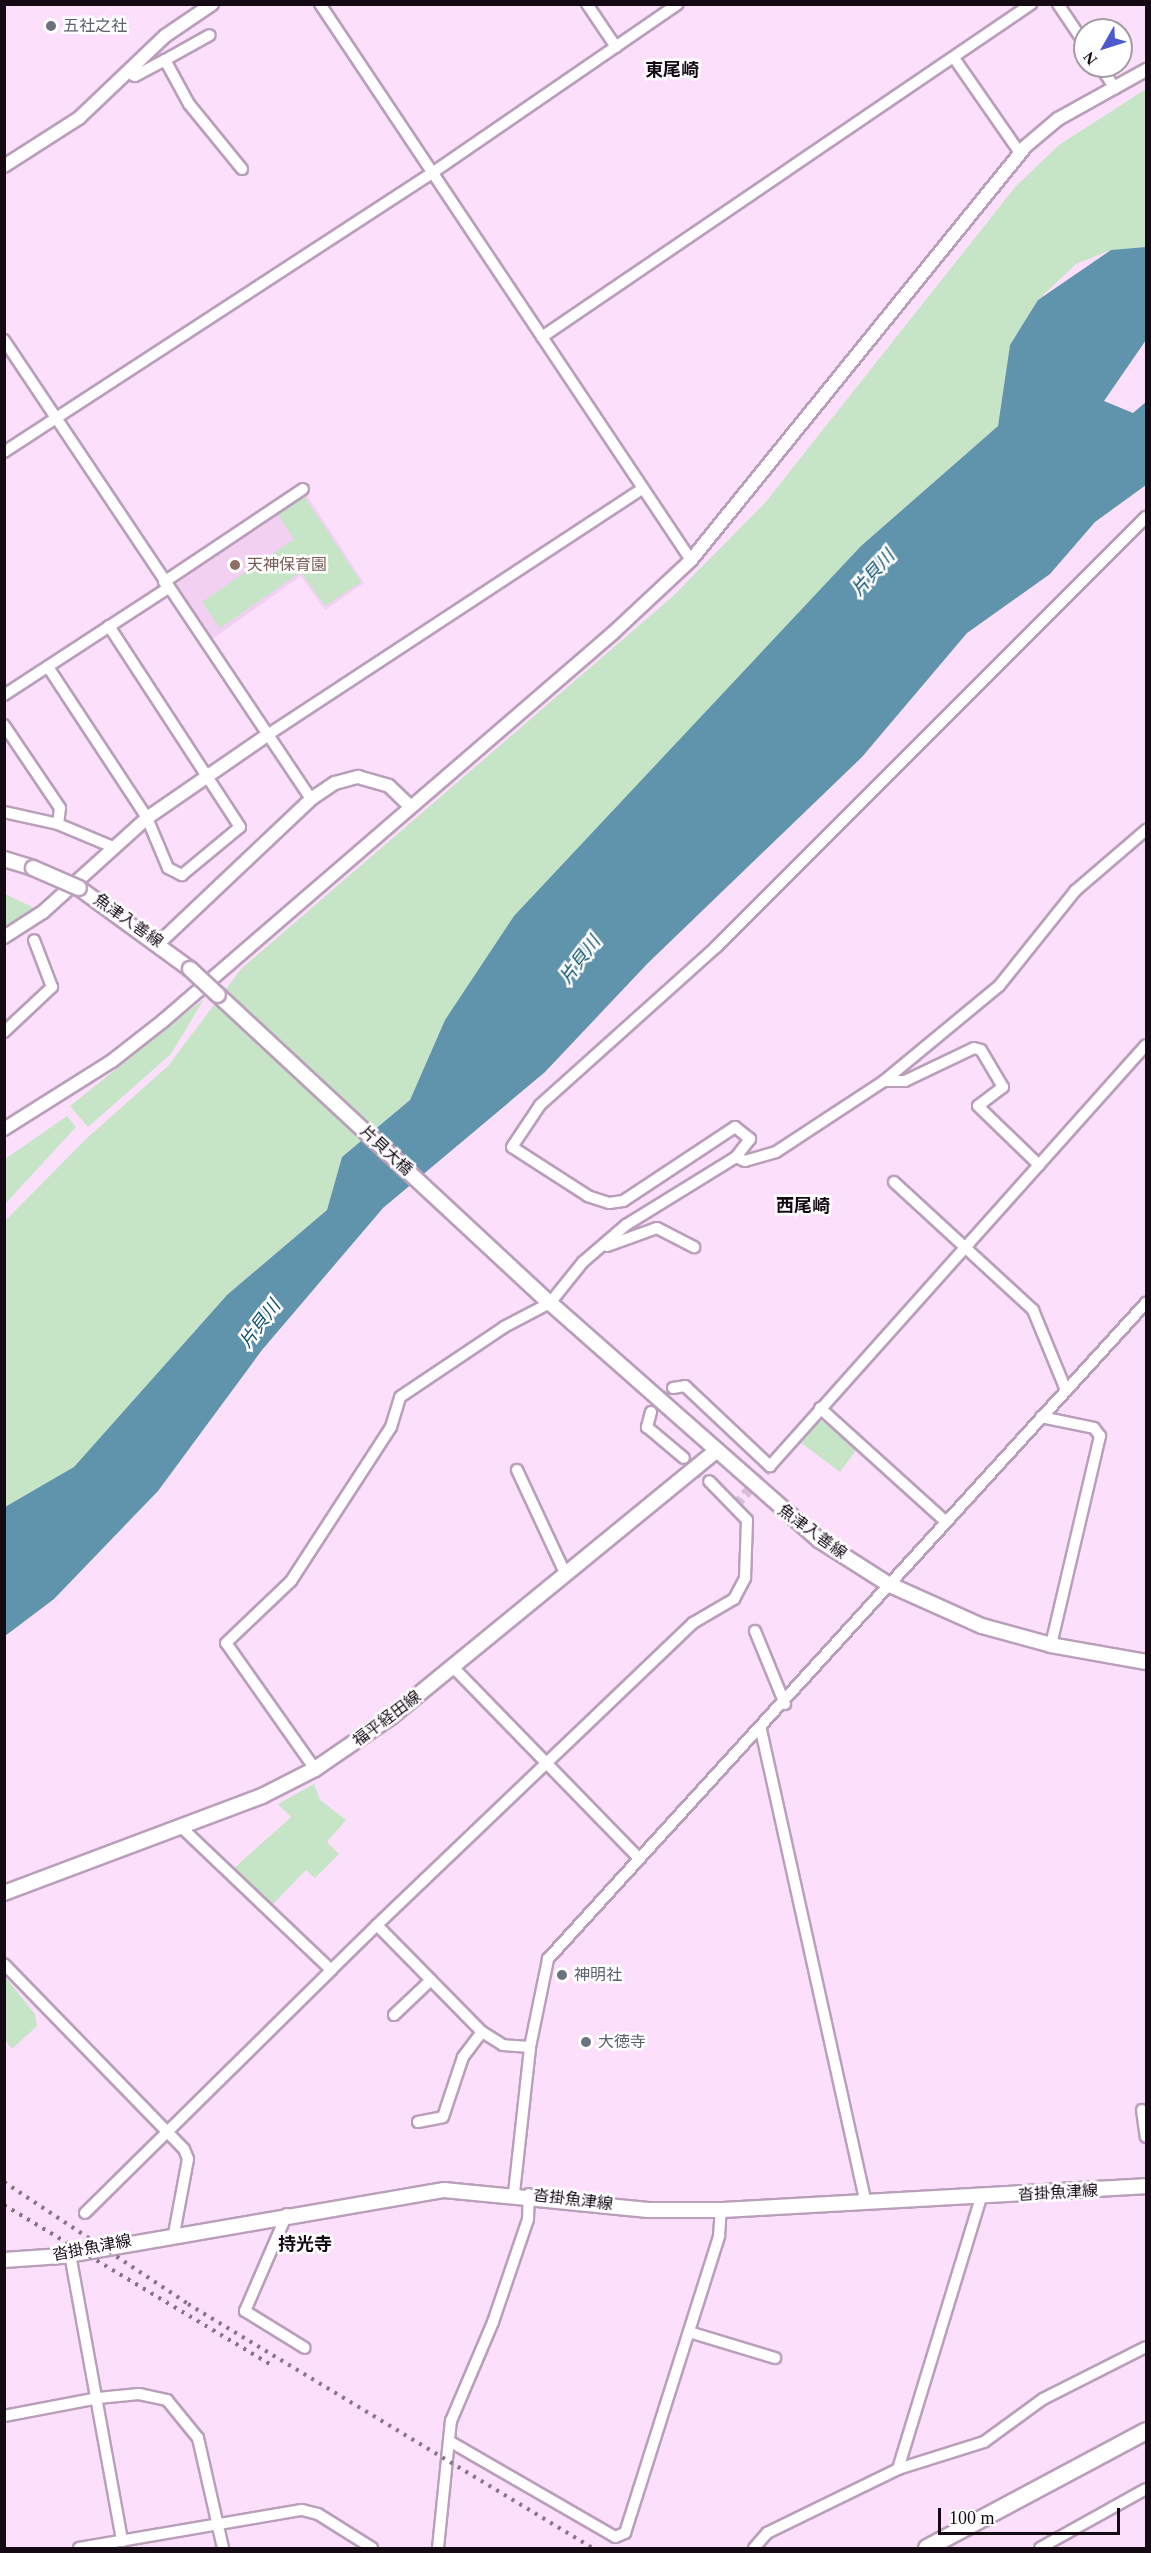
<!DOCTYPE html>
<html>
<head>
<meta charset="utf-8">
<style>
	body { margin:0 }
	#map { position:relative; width:1151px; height:2553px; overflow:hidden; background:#fcdffb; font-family:"Times New Roman","Noto Sans JP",serif }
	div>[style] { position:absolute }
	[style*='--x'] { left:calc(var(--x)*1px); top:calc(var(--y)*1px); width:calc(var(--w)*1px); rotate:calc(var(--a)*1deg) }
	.built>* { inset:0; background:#f2d0f2 }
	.green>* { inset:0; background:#c6e5c7; transform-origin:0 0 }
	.water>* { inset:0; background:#6093ac }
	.minor-tunnel>* { height:10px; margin-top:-5px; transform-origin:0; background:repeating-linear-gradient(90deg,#d9bfd8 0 10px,transparent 0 15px) }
	.roads { filter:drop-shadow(2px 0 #ba9fba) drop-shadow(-2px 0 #ba9fba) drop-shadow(0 2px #ba9fba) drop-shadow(0 -2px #ba9fba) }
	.minor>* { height:10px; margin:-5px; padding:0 5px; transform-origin:5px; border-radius:5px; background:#fff }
	.tertiary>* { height:12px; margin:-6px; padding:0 6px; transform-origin:6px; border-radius:6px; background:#fff }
	.secondary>* { height:14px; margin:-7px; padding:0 7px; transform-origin:7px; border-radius:7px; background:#fff }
	.trunk>* { height:16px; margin:-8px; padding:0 8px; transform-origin:8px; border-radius:8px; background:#fff }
	.rail>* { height:4px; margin-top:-2px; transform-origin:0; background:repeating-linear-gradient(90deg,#877386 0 3px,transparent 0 9px) }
	.bridges { filter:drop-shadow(2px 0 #ba9fba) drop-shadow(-2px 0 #ba9fba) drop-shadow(0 2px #ba9fba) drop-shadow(0 -2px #ba9fba) }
	.secondary-bridge>* { height:14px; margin:-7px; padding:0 7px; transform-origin:7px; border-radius:7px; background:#fff }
	.dots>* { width:16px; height:16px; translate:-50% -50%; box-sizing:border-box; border:3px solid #fff; border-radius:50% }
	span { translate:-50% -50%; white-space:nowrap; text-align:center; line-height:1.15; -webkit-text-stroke:5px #fff; paint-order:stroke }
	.worship-label { font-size:16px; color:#5b616d }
	.left { translate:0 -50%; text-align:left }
	.education-label { font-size:16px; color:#785e54 }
	.street-label { font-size:16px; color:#140a14 }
	.neighbourhood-label { font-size:18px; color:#140a14; font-weight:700 }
	.water-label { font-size:18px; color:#0d526d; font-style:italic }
	.frame { position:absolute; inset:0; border:6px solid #140a14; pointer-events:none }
	.north { position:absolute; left:1073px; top:18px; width:60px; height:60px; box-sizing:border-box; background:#fff; border:2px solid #a19da1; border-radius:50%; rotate:231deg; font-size:16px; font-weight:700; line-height:24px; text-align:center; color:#140a14 }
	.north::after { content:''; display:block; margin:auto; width:21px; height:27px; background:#4f59cf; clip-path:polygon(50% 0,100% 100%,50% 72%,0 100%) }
	.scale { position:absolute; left:938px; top:2508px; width:182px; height:27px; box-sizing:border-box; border:3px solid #140a14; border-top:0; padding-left:8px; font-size:18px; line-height:21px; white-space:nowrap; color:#140a14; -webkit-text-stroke:4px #fff; paint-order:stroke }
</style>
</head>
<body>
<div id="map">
	<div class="built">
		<div style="clip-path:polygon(304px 491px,364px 583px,325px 610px,301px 576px,211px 640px,172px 582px)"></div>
	</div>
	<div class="green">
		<div style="clip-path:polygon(1146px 89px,1146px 247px,1111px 250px,1076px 264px,1038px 300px,1010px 345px,998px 426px,861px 546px,648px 777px,445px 1020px,410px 1100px,342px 1157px,327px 1210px,227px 1295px,74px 1468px,5px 1507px,4px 1222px,87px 1138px,168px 1066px,241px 969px,672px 597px,764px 504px,1016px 186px,1059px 145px)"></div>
		<div style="clip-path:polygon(304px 496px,361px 582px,325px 606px,301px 572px,220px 628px,202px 602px,294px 539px,278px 515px)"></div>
		<div style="clip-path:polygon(5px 894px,43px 912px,5px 937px)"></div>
		<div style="clip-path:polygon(204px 999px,171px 1054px,88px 1127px,70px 1106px)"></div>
		<div style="clip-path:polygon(67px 1116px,76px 1127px,5px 1204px,5px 1159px)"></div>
		<div style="left:818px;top:1418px;width:50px;height:30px;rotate:37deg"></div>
		<div style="clip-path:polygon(314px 1784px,320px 1800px,346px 1820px,327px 1842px,339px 1854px,315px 1878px,306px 1870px,272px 1905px,233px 1869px,291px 1817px,278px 1804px)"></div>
		<div style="clip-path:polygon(5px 1977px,35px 2014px,37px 2026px,12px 2049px,5px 2040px)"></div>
	</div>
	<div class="water">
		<div style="clip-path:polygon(1146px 247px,1146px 340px,1104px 401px,1133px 413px,1146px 402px,1146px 485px,1095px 522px,1050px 574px,967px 633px,862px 757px,648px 963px,545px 1072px,383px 1208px,262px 1350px,158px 1491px,54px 1599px,5px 1636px,5px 1507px,74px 1467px,227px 1295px,327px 1210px,342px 1157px,410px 1100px,445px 1020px,514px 916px,861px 546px,998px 426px,1010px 345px,1038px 300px,1111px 250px)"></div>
	</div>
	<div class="minor-tunnel">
		<div style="--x:651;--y:1412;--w:33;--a:-47"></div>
		<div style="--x:684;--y:1458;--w:34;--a:43"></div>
		<div style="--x:735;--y:1506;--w:53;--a:-48.8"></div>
	</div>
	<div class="roads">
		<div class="minor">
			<div style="--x:320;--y:4;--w:668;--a:56.29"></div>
			<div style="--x:587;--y:4;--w:52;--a:56"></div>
			<div style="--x:1058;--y:4;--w:48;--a:56"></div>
			<div style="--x:954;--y:58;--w:116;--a:55.2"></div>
			<div style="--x:165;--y:60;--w:51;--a:-29.1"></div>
			<div style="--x:1100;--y:66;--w:27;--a:56"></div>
			<div style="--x:127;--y:72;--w:9;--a:27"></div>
			<div style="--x:135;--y:76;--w:34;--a:-28"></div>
			<div style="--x:165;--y:60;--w:50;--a:61.4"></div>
			<div style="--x:189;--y:104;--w:84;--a:50.8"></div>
			<div style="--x:542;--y:337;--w:592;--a:-34.25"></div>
			<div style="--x:4;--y:340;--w:552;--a:56.22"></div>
			<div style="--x:4;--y:452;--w:511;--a:-33.1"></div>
			<div style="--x:432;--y:173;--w:298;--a:-34.5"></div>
			<div style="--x:164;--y:582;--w:167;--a:-33.8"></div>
			<div style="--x:48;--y:667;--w:181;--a:56.7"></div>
			<div style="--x:147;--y:818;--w:54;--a:67.2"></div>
			<div style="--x:168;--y:868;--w:16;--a:27"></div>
			<div style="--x:182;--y:875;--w:75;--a:-39.6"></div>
			<div style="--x:240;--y:827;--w:240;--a:-123.1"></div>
			<div style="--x:4;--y:695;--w:196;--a:-33.1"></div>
			<div style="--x:4;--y:725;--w:100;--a:56"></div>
			<div style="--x:60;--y:808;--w:16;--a:97"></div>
			<div style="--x:266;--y:736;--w:450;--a:-33.3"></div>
			<div style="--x:4;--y:812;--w:55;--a:12.5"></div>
			<div style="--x:58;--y:824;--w:60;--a:22.7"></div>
			<div style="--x:4;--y:1032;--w:66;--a:-43.2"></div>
			<div style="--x:52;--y:987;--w:50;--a:-111"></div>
			<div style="--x:884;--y:1081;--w:149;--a:-39.6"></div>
			<div style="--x:999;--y:986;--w:122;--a:-51.3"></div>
			<div style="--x:1075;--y:891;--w:94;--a:-40.7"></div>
			<div style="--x:736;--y:1157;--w:23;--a:-52"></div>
			<div style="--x:750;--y:1139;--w:19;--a:-141"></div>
			<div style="--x:735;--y:1127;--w:134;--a:146.5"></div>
			<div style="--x:623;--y:1201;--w:14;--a:172"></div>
			<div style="--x:609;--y:1203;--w:22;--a:-162"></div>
			<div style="--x:588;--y:1196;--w:90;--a:-147.2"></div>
			<div style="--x:512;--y:1147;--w:50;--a:-56.3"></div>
			<div style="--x:540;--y:1105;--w:237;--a:-41.9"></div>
			<div style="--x:716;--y:947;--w:608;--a:-45"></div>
			<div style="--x:894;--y:1182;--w:189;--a:42.6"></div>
			<div style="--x:1033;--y:1310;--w:87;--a:67.6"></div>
			<div style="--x:607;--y:1246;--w:53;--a:-19.8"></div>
			<div style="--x:657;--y:1228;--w:42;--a:27.2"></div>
			<div style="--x:673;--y:1388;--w:12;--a:-9"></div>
			<div style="--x:685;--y:1386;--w:117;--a:43.3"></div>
			<div style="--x:770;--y:1466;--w:564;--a:-48.23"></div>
			<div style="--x:820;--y:1408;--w:167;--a:42.1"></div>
			<div style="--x:651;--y:1412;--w:16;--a:105"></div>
			<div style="--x:647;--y:1427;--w:48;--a:40"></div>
			<div style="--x:1041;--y:1417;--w:54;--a:11.7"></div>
			<div style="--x:1094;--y:1428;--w:10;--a:53"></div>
			<div style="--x:1100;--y:1436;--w:215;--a:103.2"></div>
			<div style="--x:517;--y:1470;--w:116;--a:65"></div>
			<div style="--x:755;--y:1631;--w:79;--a:67.7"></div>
			<div style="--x:453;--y:1667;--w:267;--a:45.8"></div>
			<div style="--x:761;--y:1730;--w:485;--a:77.5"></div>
			<div style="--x:315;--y:1769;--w:154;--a:-125.2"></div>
			<div style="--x:226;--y:1643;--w:90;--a:-43.6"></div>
			<div style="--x:291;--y:1581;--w:184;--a:-57"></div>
			<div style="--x:391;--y:1427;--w:31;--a:-73"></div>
			<div style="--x:400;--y:1397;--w:125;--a:-33.9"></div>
			<div style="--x:504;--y:1327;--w:52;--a:-27.6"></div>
			<div style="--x:550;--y:1303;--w:53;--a:-51.2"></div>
			<div style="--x:583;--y:1262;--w:57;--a:-40.7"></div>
			<div style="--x:626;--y:1225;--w:129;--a:-31.7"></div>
			<div style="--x:736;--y:1157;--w:10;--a:24"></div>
			<div style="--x:745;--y:1161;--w:32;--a:-16"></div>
			<div style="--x:776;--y:1152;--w:129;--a:-33.3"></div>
			<div style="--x:884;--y:1081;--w:21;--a:0"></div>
			<div style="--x:905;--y:1081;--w:76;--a:-25.6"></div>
			<div style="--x:974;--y:1048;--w:7;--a:16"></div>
			<div style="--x:981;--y:1050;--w:43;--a:59.3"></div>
			<div style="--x:1003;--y:1087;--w:31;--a:143"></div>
			<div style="--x:978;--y:1106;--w:85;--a:44"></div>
			<div style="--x:180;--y:1826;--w:209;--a:43.6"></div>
			<div style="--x:331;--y:1970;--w:64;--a:-44.4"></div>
			<div style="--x:4;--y:1964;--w:258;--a:45.8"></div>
			<div style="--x:184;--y:2149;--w:11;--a:68"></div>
			<div style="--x:188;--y:2159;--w:76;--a:100.6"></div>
			<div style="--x:394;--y:2015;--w:51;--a:-43.4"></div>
			<div style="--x:530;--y:2047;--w:27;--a:-176"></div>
			<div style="--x:503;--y:2045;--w:25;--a:-148"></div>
			<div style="--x:482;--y:2032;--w:150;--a:-134.5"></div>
			<div style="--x:377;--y:1925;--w:437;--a:-43.7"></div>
			<div style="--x:693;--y:1623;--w:48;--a:-30.3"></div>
			<div style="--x:734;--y:1599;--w:24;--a:-62"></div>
			<div style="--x:745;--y:1578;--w:58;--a:-88"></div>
			<div style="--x:747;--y:1520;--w:54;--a:-134.3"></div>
			<div style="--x:1142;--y:2110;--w:27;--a:82"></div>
			<div style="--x:418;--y:2122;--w:25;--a:-11"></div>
			<div style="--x:443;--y:2117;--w:63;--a:-71.6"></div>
			<div style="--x:463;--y:2057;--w:31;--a:-53"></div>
			<div style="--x:514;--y:2193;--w:147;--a:-83.7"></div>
			<div style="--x:530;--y:2047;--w:90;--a:-78.4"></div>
			<div style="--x:548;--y:1959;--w:888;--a:-47.65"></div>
			<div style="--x:85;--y:2213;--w:346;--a:-44.6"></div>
			<div style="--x:287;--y:2214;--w:106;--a:113.4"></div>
			<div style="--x:245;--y:2311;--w:70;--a:31.7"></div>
			<div style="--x:70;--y:2254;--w:292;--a:79.7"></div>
			<div style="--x:689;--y:2332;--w:90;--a:16.8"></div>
			<div style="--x:4;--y:2416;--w:96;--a:-10.8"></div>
			<div style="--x:98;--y:2398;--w:41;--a:-5.6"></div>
			<div style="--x:139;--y:2394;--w:29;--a:12"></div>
			<div style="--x:167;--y:2400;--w:49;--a:50.8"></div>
			<div style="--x:198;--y:2438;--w:113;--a:77.2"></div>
			<div style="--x:449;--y:2441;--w:192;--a:30"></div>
			<div style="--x:615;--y:2537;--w:11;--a:-22"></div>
			<div style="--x:625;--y:2533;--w:312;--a:-72.4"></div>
			<div style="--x:719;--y:2236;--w:26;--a:-86"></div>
			<div style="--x:898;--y:2469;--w:284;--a:-73"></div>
			<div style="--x:79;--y:2548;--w:226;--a:-9.7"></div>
			<div style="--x:302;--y:2510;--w:16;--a:14"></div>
			<div style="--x:318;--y:2514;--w:64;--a:32.2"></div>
			<div style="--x:438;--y:2548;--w:128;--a:-84.2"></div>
			<div style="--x:451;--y:2421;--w:108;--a:-67"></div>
			<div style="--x:493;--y:2322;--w:109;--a:-71.2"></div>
			<div style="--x:528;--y:2219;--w:25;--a:-88"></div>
			<div style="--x:754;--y:2548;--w:20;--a:-49"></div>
			<div style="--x:767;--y:2533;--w:146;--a:-26"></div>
			<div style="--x:898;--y:2469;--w:90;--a:-17.4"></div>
			<div style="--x:984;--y:2442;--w:73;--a:-36.1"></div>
			<div style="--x:1043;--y:2399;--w:115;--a:-26.8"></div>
			<div style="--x:1040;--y:2548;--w:121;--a:-29.1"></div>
		</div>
		<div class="tertiary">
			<div style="--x:4;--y:166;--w:89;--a:-32.6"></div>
			<div style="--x:79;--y:118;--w:119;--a:-43.6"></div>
			<div style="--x:165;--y:36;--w:57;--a:-34.2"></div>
			<div style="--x:4;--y:937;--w:46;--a:-32.7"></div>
			<div style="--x:43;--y:912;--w:140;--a:-42.1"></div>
			<div style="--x:147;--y:818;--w:145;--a:-34.6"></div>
			<div style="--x:160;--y:942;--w:208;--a:-43.4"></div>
			<div style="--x:311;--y:799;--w:29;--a:-34"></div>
			<div style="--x:335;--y:783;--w:24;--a:-15"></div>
			<div style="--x:358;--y:777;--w:32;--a:16"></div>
			<div style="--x:389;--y:786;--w:29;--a:44"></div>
			<div style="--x:4;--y:1129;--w:128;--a:-32.2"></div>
			<div style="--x:112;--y:1061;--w:65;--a:-38.1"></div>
			<div style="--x:163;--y:1021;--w:594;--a:-40.77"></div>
			<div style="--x:613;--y:633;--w:107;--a:-43.1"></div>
			<div style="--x:691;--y:560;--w:533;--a:-51.02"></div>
			<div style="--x:1026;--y:146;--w:42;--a:-40.2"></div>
			<div style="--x:1058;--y:119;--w:101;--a:-29.1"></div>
		</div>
		<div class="secondary">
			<div style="--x:4;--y:859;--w:30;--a:17"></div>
			<div style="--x:79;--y:888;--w:137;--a:36.1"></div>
			<div style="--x:218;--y:995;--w:453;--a:42.9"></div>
			<div style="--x:550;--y:1303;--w:359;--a:41.4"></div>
			<div style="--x:819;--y:1540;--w:82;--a:32.5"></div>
			<div style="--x:888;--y:1584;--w:103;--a:24.1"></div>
			<div style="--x:982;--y:1626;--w:72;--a:15.4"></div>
			<div style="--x:1051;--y:1645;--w:97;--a:10.1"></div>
			<div style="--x:4;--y:1893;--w:276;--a:-20.6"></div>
			<div style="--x:262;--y:1796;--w:59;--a:-27"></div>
			<div style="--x:315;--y:1769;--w:92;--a:-34.4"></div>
			<div style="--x:391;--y:1717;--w:419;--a:-39.3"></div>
			<div style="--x:4;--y:2260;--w:58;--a:-3.9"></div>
			<div style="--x:62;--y:2256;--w:388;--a:-9.8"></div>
			<div style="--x:444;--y:2190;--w:205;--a:5.6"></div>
			<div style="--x:648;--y:2210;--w:73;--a:0"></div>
			<div style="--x:721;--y:2210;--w:426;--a:-3.2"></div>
		</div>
		<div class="trunk">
			<div style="--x:927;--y:2548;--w:248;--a:-28.1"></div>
		</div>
	</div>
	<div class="rail">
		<div style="--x:4;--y:2182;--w:221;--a:33.5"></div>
		<div style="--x:188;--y:2304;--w:472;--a:31.1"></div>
		<div style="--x:4;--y:2205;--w:313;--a:30.9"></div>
	</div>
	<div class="bridges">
		<div class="secondary-bridge">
			<div style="--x:33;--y:868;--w:50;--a:23.5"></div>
			<div style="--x:190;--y:969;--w:38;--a:43"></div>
		</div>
	</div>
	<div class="dots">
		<div style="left:51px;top:26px;background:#6b7280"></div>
		<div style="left:235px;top:565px;background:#8d6e63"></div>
		<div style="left:562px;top:1975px;background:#6b7280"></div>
		<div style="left:586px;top:2042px;background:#6b7280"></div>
	</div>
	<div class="worship-label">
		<span class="left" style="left:63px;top:26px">五社之社</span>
		<span class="left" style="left:574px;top:1975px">神明社</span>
		<span class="left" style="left:598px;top:2042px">大徳寺</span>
	</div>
	<div class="education-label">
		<span class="left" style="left:247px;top:565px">天神保育園</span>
	</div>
	<div class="street-label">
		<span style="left:128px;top:921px;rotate:35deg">魚津入善線</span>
		<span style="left:386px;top:1151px;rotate:43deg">片貝大橋</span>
		<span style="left:812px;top:1532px;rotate:36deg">魚津入善線</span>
		<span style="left:387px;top:1719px;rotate:-37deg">福平経田線</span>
		<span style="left:1058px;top:2193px;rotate:-3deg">沓掛魚津線</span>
		<span style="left:573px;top:2200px;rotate:7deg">沓掛魚津線</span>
		<span style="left:92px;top:2248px;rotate:-11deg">沓掛魚津線</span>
	</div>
	<div class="neighbourhood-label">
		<span style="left:672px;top:70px">東尾崎</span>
		<span style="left:803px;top:1206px">西尾崎</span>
		<span style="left:305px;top:2244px">持光寺</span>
	</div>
	<div class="water-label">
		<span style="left:873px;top:573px;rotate:-48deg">片貝川</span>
		<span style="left:580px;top:960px;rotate:-53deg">片貝川</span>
		<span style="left:260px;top:1324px;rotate:-53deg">片貝川</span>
	</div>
	<div class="frame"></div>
	<div class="north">N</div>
	<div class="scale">100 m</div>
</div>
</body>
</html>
